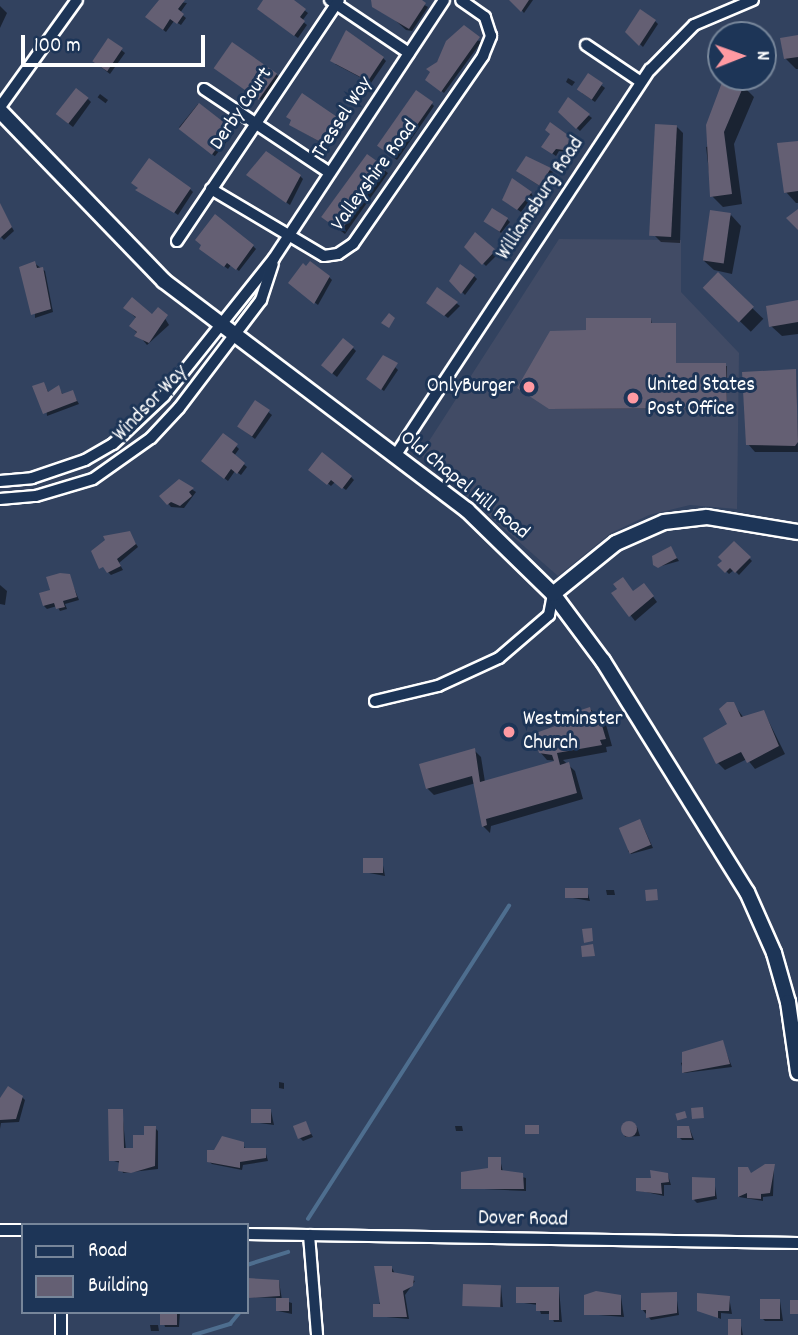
<!DOCTYPE html>
<html>
<head>
<meta charset="utf-8">
<style>
	body { margin:0 }
	#map { position:relative; width:798px; height:1335px; overflow:hidden; background:#32425f; font-family:Dekko,sans-serif }
	div>[style] { position:absolute }
	[style*='--x'] { left:calc(var(--x)*1px); top:calc(var(--y)*1px); width:calc(var(--w)*1px); rotate:calc(var(--a)*1deg) }
	.built>* { inset:0; background:#414b65 }
	.shadow>* { inset:0; background:#0007; transform-origin:0 0 }
	.stream>* { height:3.5px; margin:-1.75px; padding:0 1.75px; transform-origin:1.75px; border-radius:1.75px; background:#4e6e8f }
	.building>* { inset:0; background:#645f73; transform-origin:0 0 }
	.round { border-radius:50% }
	.roads { filter:drop-shadow(2px 0 #fff) drop-shadow(-2px 0 #fff) drop-shadow(0 2px #fff) drop-shadow(0 -2px #fff) }
	.minor>* { height:10px; margin:-5px; padding:0 5px; transform-origin:5px; border-radius:5px; background:#1d3557 }
	.tertiary>* { height:14px; margin:-7px; padding:0 7px; transform-origin:7px; border-radius:7px; background:#1d3557 }
	.dots>* { width:19px; height:19px; translate:-50% -50%; box-sizing:border-box; border:4px solid #1d3557; border-radius:50% }
	span { translate:-50% -50%; white-space:nowrap; text-align:center; line-height:1.15; -webkit-text-stroke:6px #1d3557; paint-order:stroke }
	.street-label { font-size:21px; color:#fff }
	.poi-label { font-size:21px; color:#fff }
	.left { translate:0 -50%; text-align:left }
	.right { translate:-100% -50%; text-align:right }
	.legend { position:absolute; left:21px; top:1223px; width:228px; height:91px; box-sizing:border-box; background:#1d3557; border:2px solid #77869a; margin:0; padding:9px 12px; list-style:none; font-size:21px; color:#fff }
	.legend li { display:flex; align-items:center; gap:14px; height:35px }
	.legend b { width:35px; border:2px solid #77869a }
	.north { position:absolute; left:707px; top:21px; width:70px; height:70px; box-sizing:border-box; background:#1d3557; border:2px solid #77869a; border-radius:50%; rotate:89deg; font-size:19px; font-weight:700; line-height:28px; text-align:center; color:#fff }
	.north::after { content:''; display:block; margin:auto; width:24px; height:32px; background:#ff9aa2; clip-path:polygon(50% 0,100% 100%,50% 72%,0 100%) }
	.scale { position:absolute; left:21px; top:35px; width:184px; height:32px; box-sizing:border-box; border:4px solid #fff; border-top:0; padding-left:9px; font-size:21px; line-height:24px; white-space:nowrap; color:#fff; -webkit-text-stroke:5px #1d3557; paint-order:stroke }
</style>
</head>
<body>
<div id="map">
	<div class="built">
		<div style="clip-path:polygon(559px 239px,681px 240px,681px 292px,739px 353px,737px 509px,690px 505px,649px 515px,611px 533px,558px 576px,420px 455px)"></div>
	</div>
	<div class="shadow">
		<div style="clip-path:polygon(163px 0,187px 3px,180px 13px,186px 18px,181px 25px,174px 21px,166px 32px,150px 20px)"></div>
		<div style="clip-path:polygon(268px 0,291px 0,308px 13px,302px 21px,307px 25px,298px 38px,262px 12px)"></div>
		<div style="clip-path:polygon(373px 0,415px 0,428px 7px,412px 31px,406px 30px)"></div>
		<div style="clip-path:polygon(513px 0,533px 0,524px 13px)"></div>
		<div style="clip-path:polygon(0 6px,7px 13px,0 28px)"></div>
		<div style="clip-path:polygon(655px 21px,658px 24px,643px 47px,627px 32px)"></div>
		<div style="clip-path:polygon(798px 37px,798px 69px,796px 69px,785px 58px)"></div>
		<div style="clip-path:polygon(451px 38px,482px 41px,444px 93px,427px 80px)"></div>
		<div style="clip-path:polygon(109px 40px,125px 53px,110px 74px,97px 64px)"></div>
		<div style="clip-path:polygon(383px 58px,386px 61px,371px 83px,335px 64px)"></div>
		<div style="clip-path:polygon(721px 64px,721px 77px,751px 77px,747px 90px,754px 97px,734px 144px,742px 204px,723px 207px,712px 196px,706px 147px,710px 146px,724px 81px,717px 74px)"></div>
		<div style="clip-path:polygon(219px 71px,276px 74px,279px 77px,263px 101px)"></div>
		<div style="clip-path:polygon(589px 76px,605px 88px,595px 102px,582px 93px)"></div>
		<div style="clip-path:polygon(568px 78px,575px 82px,572px 86px,566px 82px)"></div>
		<div style="left:100px;top:94px;width:10px;height:4px;rotate:37deg"></div>
		<div style="clip-path:polygon(88px 99px,91px 102px,73px 127px,60px 117px)"></div>
		<div style="clip-path:polygon(568px 100px,592px 118px,580px 131px,560px 112px)"></div>
		<div style="clip-path:polygon(431px 103px,434px 106px,397px 160px,382px 149px)"></div>
		<div style="left:198px;top:104px;width:46px;height:30px;rotate:39deg"></div>
		<div style="clip-path:polygon(341px 122px,344px 125px,329px 147px,294px 127px)"></div>
		<div style="clip-path:polygon(676px 126px,683px 133px,680px 243px,661px 242px,654px 235px)"></div>
		<div style="clip-path:polygon(571px 139px,574px 142px,567px 152px,559px 151px,556px 156px,546px 149px)"></div>
		<div style="clip-path:polygon(798px 142px,798px 203px,796px 203px,786px 192px)"></div>
		<div style="clip-path:polygon(367px 157px,388px 173px,345px 234px,327px 221px)"></div>
		<div style="clip-path:polygon(526px 158px,553px 172px,543px 188px,521px 174px)"></div>
		<div style="clip-path:polygon(300px 176px,303px 179px,290px 205px,251px 178px)"></div>
		<div style="clip-path:polygon(134px 183px,190px 189px,193px 192px,178px 215px)"></div>
		<div style="clip-path:polygon(531px 193px,533px 196px,521px 212px,507px 202px)"></div>
		<div style="clip-path:polygon(0 206px,14px 231px,4px 240px,0 236px)"></div>
		<div style="clip-path:polygon(731px 215px,741px 226px,732px 274px,714px 270px,703px 260px)"></div>
		<div style="clip-path:polygon(507px 219px,510px 222px,501px 233px,488px 223px)"></div>
		<div style="clip-path:polygon(475px 235px,498px 254px,486px 266px,466px 247px)"></div>
		<div style="clip-path:polygon(253px 246px,256px 249px,239px 271px,231px 265px,228px 269px,204px 251px)"></div>
		<div style="clip-path:polygon(34px 263px,45px 271px,53px 312px,35px 318px)"></div>
		<div style="left:718px;top:275px;width:63px;height:18px;rotate:44deg"></div>
		<div style="clip-path:polygon(474px 276px,477px 279px,465px 295px,451px 281px)"></div>
		<div style="clip-path:polygon(329px 277px,332px 280px,318px 305px,293px 286px)"></div>
		<div style="clip-path:polygon(437px 289px,460px 306px,448px 318px,431px 305px)"></div>
		<div style="clip-path:polygon(798px 302px,798px 334px,782px 336px,771px 326px)"></div>
		<div style="clip-path:polygon(126px 308px,152px 317px,161px 312px,169px 325px,147px 345px,131px 326px,137px 319px)"></div>
		<div style="clip-path:polygon(651px 319px,652px 325px,676px 326px,676px 365px,727px 366px,727px 408px,552px 409px,519px 387px,588px 332px)"></div>
		<div style="clip-path:polygon(353px 348px,356px 351px,337px 377px,327px 369px)"></div>
		<div style="clip-path:polygon(395px 367px,398px 370px,384px 391px,371px 382px)"></div>
		<div style="clip-path:polygon(796px 371px,798px 452px,755px 452px,748px 444px)"></div>
		<div style="clip-path:polygon(44px 384px,49px 393px,59px 388px,63px 395px,72px 392px,79px 404px,47px 416px)"></div>
		<div style="clip-path:polygon(256px 402px,272px 415px,255px 439px,242px 429px)"></div>
		<div style="clip-path:polygon(236px 446px,239px 449px,234px 456px,247px 467px,241px 475px,235px 471px,228px 481px,206px 464px)"></div>
		<div style="clip-path:polygon(314px 472px,351px 477px,354px 480px,346px 490px,335px 482px,331px 486px)"></div>
		<div style="clip-path:polygon(179px 481px,196px 492px,184px 508px,171px 507px,162px 496px)"></div>
		<div style="clip-path:polygon(129px 533px,138px 547px,119px 563px,123px 570px,111px 575px,108px 572px)"></div>
		<div style="clip-path:polygon(734px 543px,752px 561px,739px 575px,734px 570px,729px 574px,720px 565px)"></div>
		<div style="clip-path:polygon(671px 549px,679px 561px,658px 567px)"></div>
		<div style="clip-path:polygon(69px 576px,79px 600px,65px 604px,67px 609px,60px 611px,57px 606px,47px 609px,44px 606px,52px 591px)"></div>
		<div style="clip-path:polygon(0 585px,7px 591px,5px 605px,0 604px)"></div>
		<div style="clip-path:polygon(649px 591px,657px 602px,635px 621px,613px 593px)"></div>
		<div style="clip-path:polygon(733px 704px,744px 718px,764px 712px,785px 754px,755px 769px,747px 759px,725px 770px,718px 763px)"></div>
		<div style="clip-path:polygon(590px 709px,605px 721px,612px 746px,606px 747px,607px 752px,563px 760px,575px 771px,583px 799px,491px 826px,490px 833px,483px 826px,476px 783px,434px 795px,427px 788px,474px 750px,481px 757px,485px 782px,559px 761px,547px 760px,540px 752px)"></div>
		<div style="clip-path:polygon(642px 824px,653px 848px,631px 854px,628px 851px)"></div>
		<div style="clip-path:polygon(382px 860px,385px 876px,364px 872px)"></div>
		<div style="clip-path:polygon(587px 890px,590px 901px,567px 897px)"></div>
		<div style="clip-path:polygon(606px 890px,614px 890px,615px 895px,607px 895px)"></div>
		<div style="clip-path:polygon(722px 1042px,732px 1067px,684px 1073px,681px 1063px)"></div>
		<div style="clip-path:polygon(279px 1082px,284px 1083px,284px 1089px,279px 1088px)"></div>
		<div style="clip-path:polygon(22px 1097px,25px 1100px,19px 1122px,1px 1123px,0 1129px,0 1103px)"></div>
		<div style="clip-path:polygon(122px 1110px,126px 1150px,135px 1150px,155px 1128px,158px 1131px,158px 1169px,123px 1173px,120px 1163px,111px 1160px)"></div>
		<div style="clip-path:polygon(271px 1111px,274px 1125px,253px 1122px)"></div>
		<div style="clip-path:polygon(305px 1123px,313px 1137px,303px 1141px,300px 1138px)"></div>
		<div style="clip-path:polygon(455px 1126px,462px 1126px,463px 1131px,456px 1131px)"></div>
		<div style="clip-path:polygon(622px 1126px,637px 1127px,640px 1136px,625px 1137px)"></div>
		<div style="clip-path:polygon(689px 1127px,694px 1140px,682px 1140px,679px 1137px)"></div>
		<div style="clip-path:polygon(223px 1138px,243px 1144px,246px 1150px,265px 1150px,268px 1161px,243px 1165px,242px 1170px,212px 1164px,208px 1161px)"></div>
		<div style="clip-path:polygon(500px 1159px,503px 1172px,526px 1178px,526px 1191px,463px 1188px,476px 1170px,489px 1169px)"></div>
		<div style="clip-path:polygon(774px 1166px,773px 1196px,763px 1197px,763px 1201px,739px 1197px,739px 1169px,750px 1175px)"></div>
		<div style="clip-path:polygon(668px 1175px,671px 1185px,664px 1185px,664px 1196px,637px 1190px)"></div>
		<div style="clip-path:polygon(714px 1180px,717px 1199px,697px 1203px,694px 1200px)"></div>
		<div style="clip-path:polygon(392px 1268px,395px 1274px,415px 1281px,405px 1295px,409px 1319px,375px 1316px)"></div>
		<div style="clip-path:polygon(279px 1281px,282px 1300px,292px 1303px,292px 1314px,278px 1311px,278px 1298px,250px 1297px)"></div>
		<div style="clip-path:polygon(501px 1287px,503px 1307px,465px 1305px)"></div>
		<div style="clip-path:polygon(559px 1289px,562px 1322px,554px 1322px,551px 1314px,541px 1314px,538px 1305px,517px 1302px)"></div>
		<div style="clip-path:polygon(676px 1293px,679px 1315px,651px 1320px,642px 1309px)"></div>
		<div style="clip-path:polygon(621px 1297px,624px 1317px,586px 1314px)"></div>
		<div style="clip-path:polygon(729px 1297px,732px 1314px,721px 1313px,721px 1319px,699px 1310px)"></div>
		<div style="clip-path:polygon(780px 1301px,783px 1321px,765px 1321px,762px 1318px)"></div>
		<div style="clip-path:polygon(161px 1312px,180px 1312px,179px 1327px,165px 1327px)"></div>
		<div style="clip-path:polygon(740px 1321px,743px 1335px,730px 1335px)"></div>
		<div style="clip-path:polygon(150px 1325px,158px 1325px,159px 1331px,151px 1331px)"></div>
	</div>
	<div class="stream">
		<div style="--x:308;--y:1219;--w:372;--a:-57.3"></div>
		<div style="--x:247;--y:1265;--w:43;--a:-17.6"></div>
		<div style="--x:194;--y:1335;--w:38;--a:-17"></div>
		<div style="--x:230;--y:1324;--w:16;--a:-50"></div>
	</div>
	<div class="building">
		<div style="clip-path:polygon(159px 0,185px 0,178px 9px,184px 14px,177px 24px,170px 19px,163px 30px,145px 17px)"></div>
		<div style="clip-path:polygon(263px 0,294px 0,306px 9px,300px 17px,305px 21px,294px 36px,257px 9px)"></div>
		<div style="clip-path:polygon(371px 0,422px 0,426px 3px,409px 29px,372px 7px)"></div>
		<div style="clip-path:polygon(509px 0,529px 0,521px 12px)"></div>
		<div style="clip-path:polygon(640px 9px,656px 20px,639px 46px,625px 32px)"></div>
		<div style="clip-path:polygon(464px 25px,480px 37px,441px 92px,425px 80px,430px 72px,426px 69px,437px 62px,446px 41px)"></div>
		<div style="clip-path:polygon(346px 30px,384px 57px,368px 81px,330px 61px)"></div>
		<div style="clip-path:polygon(798px 35px,798px 57px,784px 59px,780px 38px)"></div>
		<div style="left:108px;top:38px;width:18px;height:28px;rotate:34deg"></div>
		<div style="left:232px;top:42px;width:55px;height:32px;rotate:35deg"></div>
		<div style="left:588px;top:73px;width:18px;height:20px;rotate:34deg"></div>
		<div style="clip-path:polygon(724px 77px,738px 77px,736px 82px,744px 85px,724px 132px,732px 194px,710px 197px,706px 125px)"></div>
		<div style="left:76px;top:88px;width:16px;height:33px;rotate:38deg"></div>
		<div style="left:416px;top:90px;width:21px;height:68px;rotate:35deg"></div>
		<div style="clip-path:polygon(302px 93px,343px 121px,326px 145px,289px 125px,291px 120px,286px 117px)"></div>
		<div style="clip-path:polygon(568px 97px,590px 114px,576px 129px,558px 112px)"></div>
		<div style="left:199px;top:103px;width:42px;height:33px;rotate:38deg"></div>
		<div style="clip-path:polygon(550px 122px,572px 138px,564px 150px,556px 149px,552px 154px,541px 147px,550px 134px,545px 130px)"></div>
		<div style="left:655px;top:124px;width:22px;height:112px;rotate:3deg"></div>
		<div style="clip-path:polygon(798px 141px,798px 191px,784px 193px,777px 143px)"></div>
		<div style="clip-path:polygon(266px 151px,301px 175px,286px 203px,246px 175px)"></div>
		<div style="left:367px;top:154px;width:24px;height:78px;rotate:36deg"></div>
		<div style="clip-path:polygon(526px 156px,551px 168px,540px 186px,516px 171px)"></div>
		<div style="clip-path:polygon(149px 158px,191px 188px,174px 213px,135px 190px,138px 188px,131px 183px)"></div>
		<div style="clip-path:polygon(512px 178px,532px 192px,517px 210px,502px 200px)"></div>
		<div style="clip-path:polygon(0 203px,12px 227px,0 238px)"></div>
		<div style="left:492px;top:208px;width:19px;height:16px;rotate:32deg"></div>
		<div style="clip-path:polygon(798px 209px,798px 230px,786px 218px)"></div>
		<div style="left:710px;top:210px;width:21px;height:51px;rotate:8deg"></div>
		<div style="clip-path:polygon(215px 214px,254px 245px,236px 270px,227px 263px,224px 267px,199px 249px,201px 245px,195px 240px)"></div>
		<div style="clip-path:polygon(475px 232px,496px 250px,482px 265px,464px 247px)"></div>
		<div style="clip-path:polygon(35px 261px,37px 268px,43px 267px,51px 309px,31px 315px,19px 267px)"></div>
		<div style="clip-path:polygon(310px 261px,330px 276px,314px 304px,288px 283px,303px 263px,306px 266px)"></div>
		<div style="clip-path:polygon(460px 264px,475px 275px,461px 294px,449px 281px)"></div>
		<div style="left:718px;top:272px;width:50px;height:22px;rotate:44deg"></div>
		<div style="clip-path:polygon(437px 287px,458px 302px,444px 316px,426px 303px)"></div>
		<div style="clip-path:polygon(132px 297px,152px 314px,158px 307px,168px 315px,149px 343px,134px 336px,137px 332px,129px 326px,136px 317px,123px 308px)"></div>
		<div style="clip-path:polygon(798px 300px,798px 322px,769px 327px,766px 306px)"></div>
		<div style="clip-path:polygon(389px 313px,395px 318px,389px 328px,381px 323px)"></div>
		<div style="clip-path:polygon(586px 318px,651px 318px,651px 323px,676px 323px,676px 363px,726px 363px,727px 408px,549px 409px,517px 388px,550px 331px,586px 330px)"></div>
		<div style="left:343px;top:338px;width:14px;height:35px;rotate:39deg"></div>
		<div style="clip-path:polygon(383px 355px,398px 363px,381px 390px,366px 379px)"></div>
		<div style="clip-path:polygon(796px 369px,798px 442px,795px 446px,746px 445px,742px 372px)"></div>
		<div style="clip-path:polygon(44px 382px,48px 392px,59px 385px,62px 394px,73px 390px,77px 401px,43px 414px,32px 386px)"></div>
		<div style="left:255px;top:400px;width:18px;height:32px;rotate:34deg"></div>
		<div style="clip-path:polygon(223px 433px,238px 444px,232px 452px,245px 463px,237px 474px,231px 469px,224px 479px,201px 461px)"></div>
		<div style="clip-path:polygon(322px 452px,352px 476px,342px 489px,331px 480px,327px 485px,308px 470px)"></div>
		<div style="clip-path:polygon(179px 479px,194px 488px,189px 492px,192px 496px,180px 506px,171px 502px,167px 505px,159px 496px)"></div>
		<div style="clip-path:polygon(130px 531px,136px 544px,117px 559px,121px 566px,107px 573px,103px 567px,99px 569px,91px 551px,105px 540px,103px 536px)"></div>
		<div style="clip-path:polygon(734px 541px,751px 557px,735px 573px,730px 568px,725px 573px,717px 565px,722px 561px,718px 557px)"></div>
		<div style="clip-path:polygon(671px 546px,677px 558px,658px 568px,653px 565px,652px 556px)"></div>
		<div style="clip-path:polygon(60px 573px,70px 574px,77px 597px,63px 601px,65px 607px,56px 609px,54px 603px,43px 606px,39px 593px,50px 590px,46px 577px)"></div>
		<div style="clip-path:polygon(623px 577px,633px 591px,644px 583px,654px 596px,629px 617px,611px 593px,617px 589px,613px 584px)"></div>
		<div style="clip-path:polygon(727px 702px,734px 702px,741px 717px,764px 710px,779px 746px,747px 763px,741px 752px,716px 764px,703px 738px,727px 724px,719px 709px)"></div>
		<div style="clip-path:polygon(590px 707px,592px 714px,598px 712px,606px 739px,600px 740px,602px 745px,557px 753px,560px 765px,569px 762px,577px 793px,486px 819px,487px 825px,482px 827px,472px 776px,426px 789px,419px 764px,475px 748px,480px 782px,554px 761px,552px 755px,539px 753px,533px 734px,580px 717px,578px 711px)"></div>
		<div style="left:640px;top:819px;width:28px;height:23px;rotate:67deg"></div>
		<div style="left:363px;top:858px;width:20px;height:15px"></div>
		<div style="left:565px;top:888px;width:23px;height:10px"></div>
		<div style="left:657px;top:889px;width:11px;height:12px;rotate:85deg"></div>
		<div style="clip-path:polygon(592px 928px,593px 941px,584px 943px,582px 929px)"></div>
		<div style="clip-path:polygon(593px 944px,595px 956px,582px 957px,581px 946px)"></div>
		<div style="clip-path:polygon(723px 1040px,730px 1064px,682px 1073px,682px 1052px)"></div>
		<div style="clip-path:polygon(8px 1086px,23px 1096px,16px 1119px,0 1120px,0 1098px)"></div>
		<div style="left:703px;top:1107px;width:11px;height:12px;rotate:85deg"></div>
		<div style="clip-path:polygon(108px 1109px,123px 1109px,124px 1148px,133px 1148px,133px 1135px,144px 1135px,144px 1126px,156px 1126px,155px 1166px,131px 1173px,118px 1171px,119px 1161px,109px 1161px)"></div>
		<div style="left:251px;top:1109px;width:20px;height:14px"></div>
		<div style="left:685px;top:1111px;width:7px;height:10px;rotate:74deg"></div>
		<div style="left:306px;top:1121px;width:14px;height:14px;rotate:69deg"></div>
		<div class="round" style="left:621px;top:1121px;width:16px;height:16px"></div>
		<div style="left:525px;top:1125px;width:14px;height:9px"></div>
		<div style="clip-path:polygon(677px 1126px,689px 1126px,692px 1138px,677px 1138px)"></div>
		<div style="clip-path:polygon(222px 1136px,244px 1142px,244px 1148px,266px 1148px,266px 1158px,240px 1162px,240px 1168px,207px 1162px,207px 1150px,214px 1150px)"></div>
		<div style="clip-path:polygon(488px 1157px,501px 1157px,501px 1170px,523px 1173px,524px 1189px,461px 1189px,461px 1172px,488px 1168px)"></div>
		<div style="clip-path:polygon(765px 1164px,775px 1164px,770px 1193px,761px 1194px,761px 1199px,747px 1198px,747px 1193px,738px 1197px,738px 1167px,748px 1167px,751px 1173px)"></div>
		<div style="clip-path:polygon(650px 1170px,668px 1173px,669px 1182px,661px 1183px,662px 1194px,636px 1191px,636px 1178px,651px 1178px)"></div>
		<div style="clip-path:polygon(692px 1177px,715px 1178px,715px 1196px,692px 1200px)"></div>
		<div style="clip-path:polygon(374px 1266px,392px 1266px,392px 1272px,414px 1276px,413px 1286px,403px 1291px,407px 1317px,373px 1317px,373px 1304px,380px 1304px)"></div>
		<div style="clip-path:polygon(248px 1278px,279px 1280px,280px 1296px,248px 1298px)"></div>
		<div style="left:463px;top:1284px;width:38px;height:22px;rotate:2deg"></div>
		<div style="clip-path:polygon(516px 1287px,559px 1287px,559px 1320px,549px 1320px,549px 1311px,536px 1311px,536px 1303px,516px 1303px)"></div>
		<div style="clip-path:polygon(596px 1291px,621px 1295px,621px 1315px,584px 1315px,584px 1295px)"></div>
		<div style="clip-path:polygon(677px 1292px,677px 1313px,646px 1318px,646px 1310px,641px 1310px,641px 1293px)"></div>
		<div style="clip-path:polygon(697px 1293px,730px 1296px,729px 1311px,718px 1311px,718px 1318px,697px 1311px)"></div>
		<div style="left:276px;top:1298px;width:13px;height:13px"></div>
		<div style="left:760px;top:1299px;width:20px;height:20px"></div>
		<div style="left:798px;top:1300px;width:14px;height:8px;rotate:90deg"></div>
		<div style="left:160px;top:1312px;width:17px;height:13px"></div>
		<div style="left:728px;top:1319px;width:13px;height:16px"></div>
	</div>
	<div class="roads">
		<div class="minor">
			<div style="--x:330;--y:0;--w:95;--a:33.9"></div>
			<div style="--x:586;--y:45;--w:66;--a:33.9"></div>
			<div style="--x:204;--y:89;--w:151;--a:33.7"></div>
			<div style="--x:0;--y:107;--w:132;--a:-54.3"></div>
			<div style="--x:211;--y:189;--w:131;--a:30.7"></div>
			<div style="--x:324;--y:256;--w:14;--a:-8"></div>
			<div style="--x:338;--y:254;--w:18;--a:-34"></div>
			<div style="--x:353;--y:244;--w:229;--a:-55.3"></div>
			<div style="--x:483;--y:56;--w:22;--a:-68"></div>
			<div style="--x:491;--y:36;--w:20;--a:-108"></div>
			<div style="--x:485;--y:17;--w:29;--a:-145"></div>
			<div style="--x:177;--y:241;--w:290;--a:-56.1"></div>
			<div style="--x:395;--y:456;--w:463;--a:-56.6"></div>
			<div style="--x:650;--y:70;--w:63;--a:-45.6"></div>
			<div style="--x:694;--y:25;--w:64;--a:-23"></div>
			<div style="--x:0;--y:481;--w:32;--a:-5"></div>
			<div style="--x:32;--y:478;--w:56;--a:-18.8"></div>
			<div style="--x:85;--y:460;--w:32;--a:-30"></div>
			<div style="--x:113;--y:444;--w:70;--a:-43.3"></div>
			<div style="--x:164;--y:396;--w:176;--a:-51.4"></div>
			<div style="--x:274;--y:258;--w:309;--a:-56.6"></div>
			<div style="--x:0;--y:499;--w:36;--a:-5"></div>
			<div style="--x:36;--y:496;--w:59;--a:-16.6"></div>
			<div style="--x:93;--y:479;--w:71;--a:-35.3"></div>
			<div style="--x:151;--y:438;--w:41;--a:-47"></div>
			<div style="--x:179;--y:408;--w:136;--a:-52.8"></div>
			<div style="--x:261;--y:300;--w:38;--a:-72"></div>
			<div style="--x:375;--y:701;--w:65;--a:-13.4"></div>
			<div style="--x:438;--y:686;--w:67;--a:-24.7"></div>
			<div style="--x:499;--y:658;--w:66;--a:-40.7"></div>
			<div style="--x:549;--y:615;--w:21;--a:-79"></div>
			<div style="--x:0;--y:1230;--w:23;--a:0"></div>
			<div style="--x:247;--y:1234;--w:551;--a:0.94"></div>
			<div style="--x:309;--y:1235;--w:100;--a:85.4"></div>
			<div style="--x:61;--y:1335;--w:23;--a:-90"></div>
		</div>
		<div class="tertiary">
			<div style="--x:0;--y:111;--w:236;--a:46"></div>
			<div style="--x:164;--y:281;--w:380;--a:37.1"></div>
			<div style="--x:467;--y:510;--w:120;--a:44.3"></div>
			<div style="--x:553;--y:594;--w:84;--a:53.3"></div>
			<div style="--x:603;--y:661;--w:272;--a:58.1"></div>
			<div style="--x:747;--y:892;--w:67;--a:66.1"></div>
			<div style="--x:774;--y:953;--w:51;--a:74.1"></div>
			<div style="--x:788;--y:1002;--w:71;--a:81.9"></div>
			<div style="--x:553;--y:594;--w:81;--a:-39"></div>
			<div style="--x:616;--y:543;--w:52;--a:-23.6"></div>
			<div style="--x:664;--y:522;--w:43;--a:-6.6"></div>
			<div style="--x:707;--y:517;--w:92;--a:9.4"></div>
		</div>
	</div>
	<div class="dots">
		<div style="left:529px;top:387px;background:#ff9aa2"></div>
		<div style="left:633px;top:398px;background:#ff9aa2"></div>
		<div style="left:509px;top:732px;background:#ff9aa2"></div>
	</div>
	<div class="street-label">
		<span style="left:242px;top:109px;rotate:-56deg">Derby Court</span>
		<span style="left:343px;top:118px;rotate:-57deg">Tressel Way</span>
		<span style="left:375px;top:176px;rotate:-54deg">Valleyshire Road</span>
		<span style="left:541px;top:199px;rotate:-57deg">Williamsburg Road</span>
		<span style="left:151px;top:404px;rotate:-46deg">Windsor Way</span>
		<span style="left:464px;top:486px;rotate:39deg">Old Chapel Hill Road</span>
		<span style="left:523px;top:1220px;rotate:1deg">Dover Road</span>
	</div>
	<div class="poi-label">
		<span class="left" style="left:647px;top:398px">United States<br>Post Office</span>
		<span class="right" style="left:515px;top:387px">OnlyBurger</span>
		<span class="left" style="left:523px;top:732px">Westminster<br>Church</span>
	</div>
	<ul class="legend">
	<li><b style="height:9px;background:#1d3557"></b>Road</li>
	<li><b style="height:19px;background:#645f73"></b>Building</li>
	</ul>
	<div class="north">N</div>
	<div class="scale">100 m</div>
</div>
</body>
</html>
